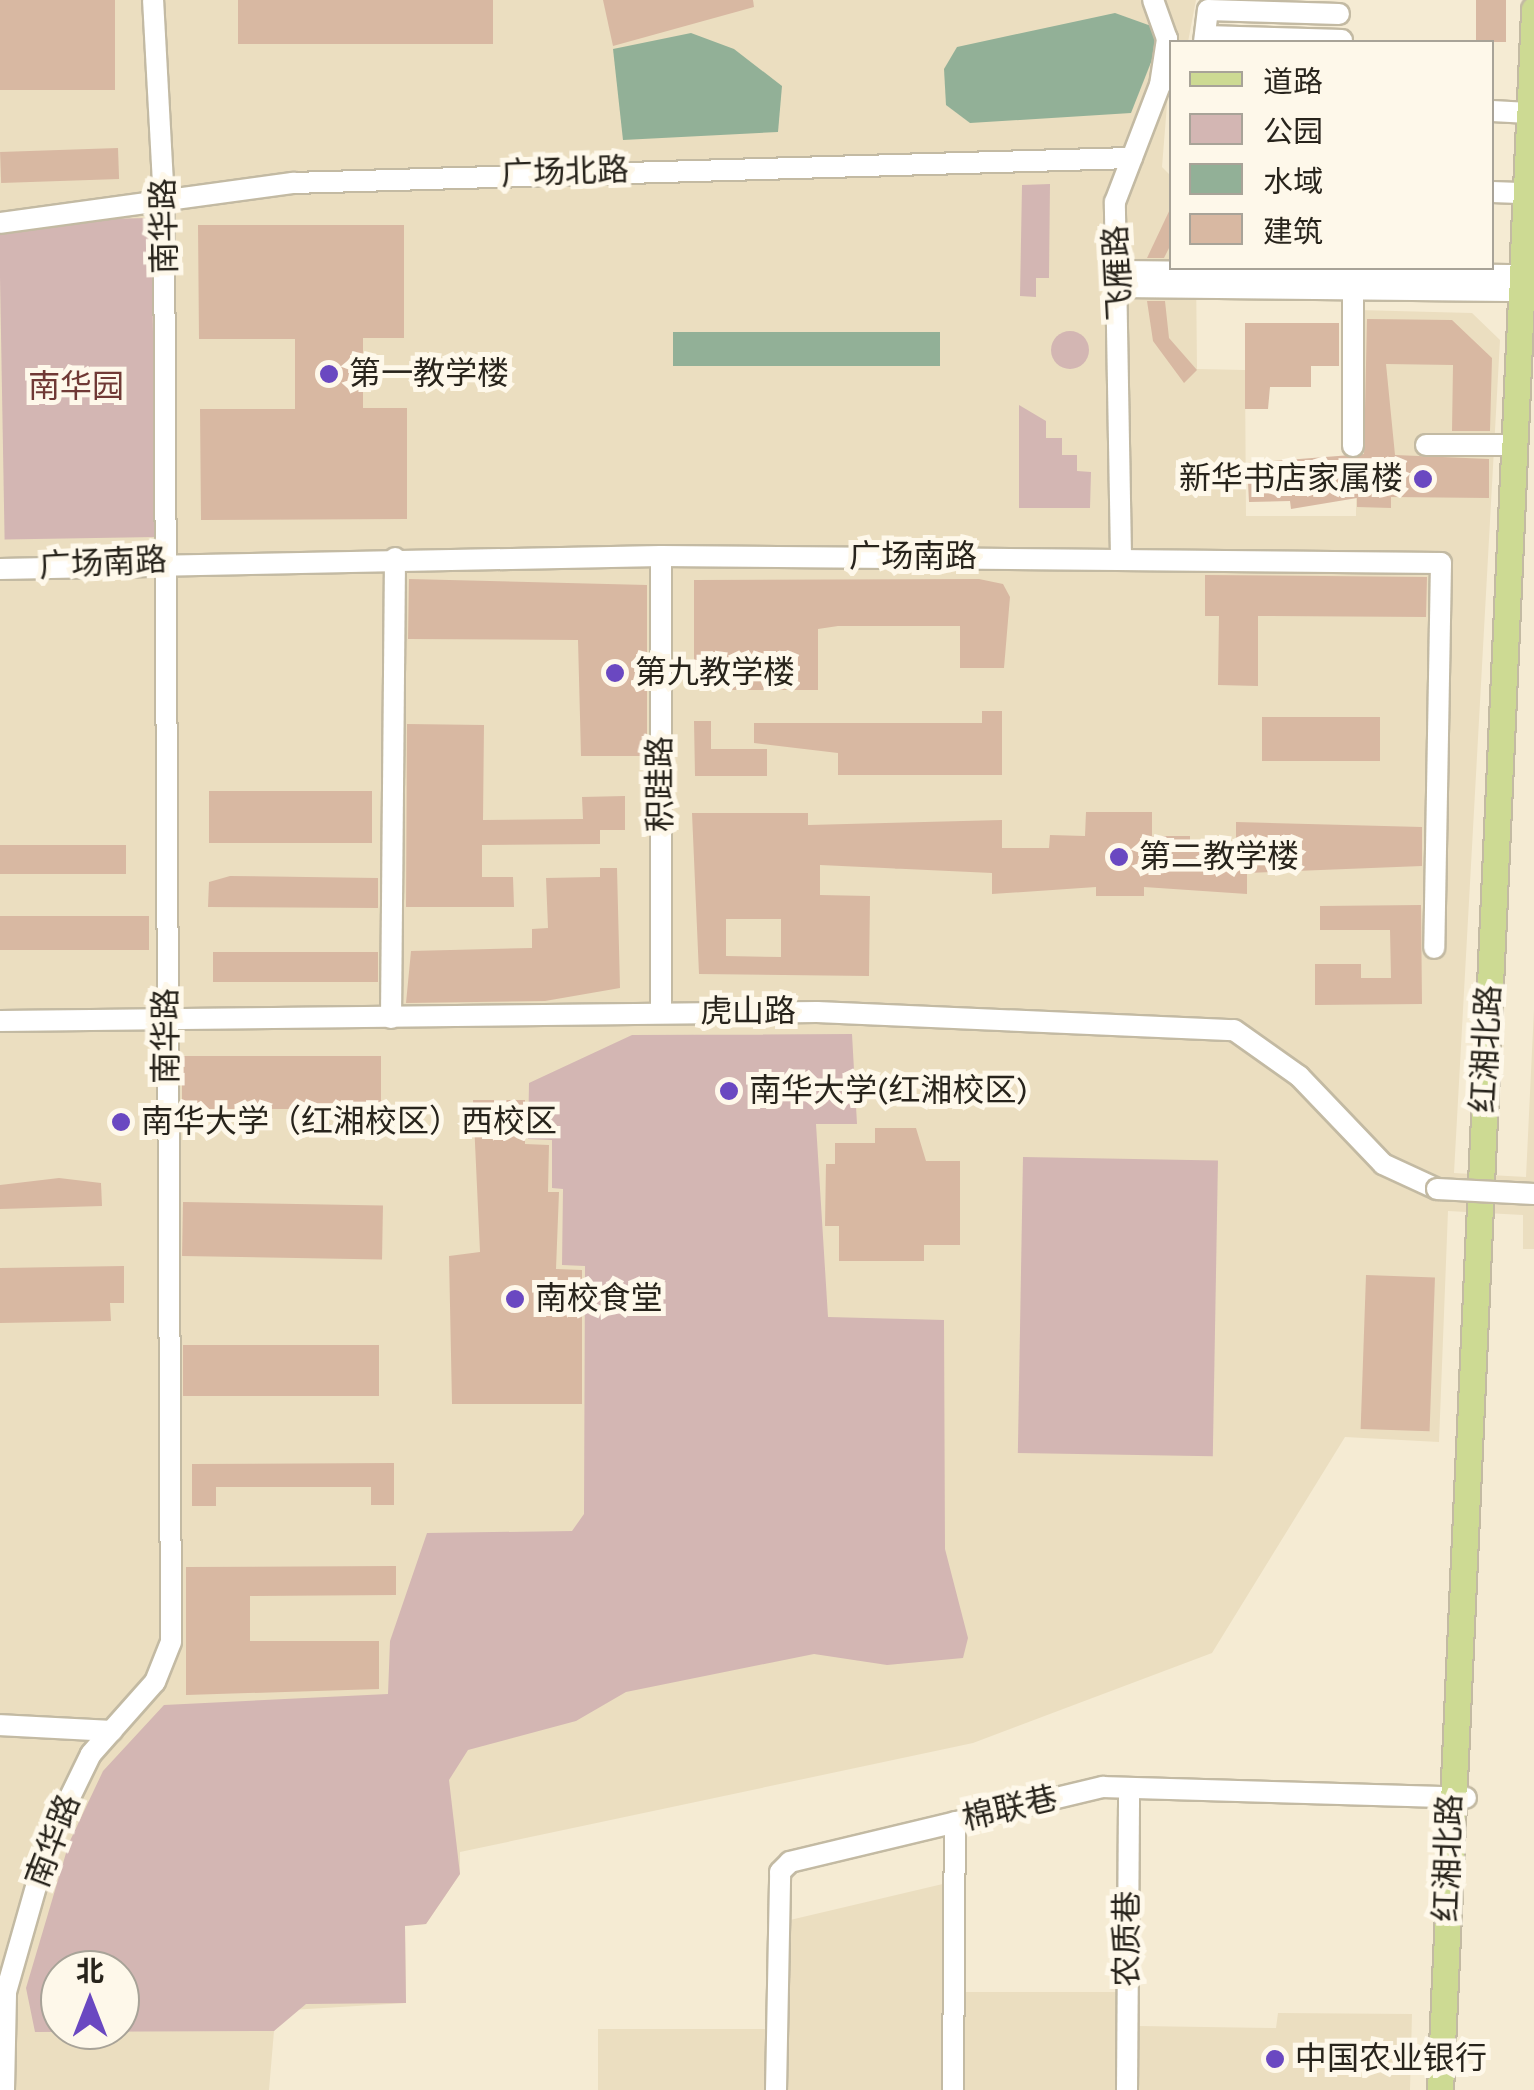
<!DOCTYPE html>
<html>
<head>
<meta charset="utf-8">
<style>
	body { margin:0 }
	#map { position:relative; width:1534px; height:2090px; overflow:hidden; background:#f5ebd3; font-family:Karla,"Noto Sans SC",sans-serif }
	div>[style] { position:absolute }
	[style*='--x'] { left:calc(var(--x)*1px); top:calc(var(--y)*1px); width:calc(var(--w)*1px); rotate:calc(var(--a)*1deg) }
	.built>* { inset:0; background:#ebdec0; transform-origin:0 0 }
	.green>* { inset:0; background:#d3b6b3; transform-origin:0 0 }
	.round { border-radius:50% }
	.water>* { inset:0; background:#92b097; transform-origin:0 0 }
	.building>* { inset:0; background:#d8b8a2; transform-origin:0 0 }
	.roads { filter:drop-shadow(2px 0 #c3baa3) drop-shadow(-2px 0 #c3baa3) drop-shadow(0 2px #c3baa3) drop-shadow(0 -2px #c3baa3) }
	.minor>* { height:20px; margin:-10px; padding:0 10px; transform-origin:10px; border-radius:10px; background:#fff }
	.major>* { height:25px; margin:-12.5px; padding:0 12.5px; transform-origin:12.5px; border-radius:12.5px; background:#cdda93 }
	.bridges { filter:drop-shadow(2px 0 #c3baa3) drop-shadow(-2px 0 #c3baa3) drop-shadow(0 2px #c3baa3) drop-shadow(0 -2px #c3baa3) }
	.minor-bridge>* { height:20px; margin:-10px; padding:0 10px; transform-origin:10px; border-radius:10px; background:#fff }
	.dots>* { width:28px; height:28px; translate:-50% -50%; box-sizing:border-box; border:5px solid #fef8ea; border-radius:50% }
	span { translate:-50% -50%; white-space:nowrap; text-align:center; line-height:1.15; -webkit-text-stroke:10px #fef8ea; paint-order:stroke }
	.street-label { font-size:32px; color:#28241c }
	.poi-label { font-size:32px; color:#28241c }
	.left { translate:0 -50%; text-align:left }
	.right { translate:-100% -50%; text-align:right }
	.park-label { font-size:32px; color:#703935 }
	.legend { position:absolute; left:1169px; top:40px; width:325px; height:230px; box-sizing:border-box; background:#fef8ea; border:2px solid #a8a398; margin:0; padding:12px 18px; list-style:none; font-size:30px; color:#28241c }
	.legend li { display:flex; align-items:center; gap:20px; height:50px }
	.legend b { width:50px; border:2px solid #a8a398 }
	.north { position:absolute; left:40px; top:1950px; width:100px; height:100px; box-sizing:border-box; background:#fef8ea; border:2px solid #a8a398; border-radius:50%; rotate:0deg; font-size:28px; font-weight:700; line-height:40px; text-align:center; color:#28241c }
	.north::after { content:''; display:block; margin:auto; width:35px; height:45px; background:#6a48c1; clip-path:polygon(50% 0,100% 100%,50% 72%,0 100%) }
</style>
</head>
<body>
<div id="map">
	<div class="built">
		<div style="clip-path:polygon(evenodd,0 0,1196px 0,1188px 42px,1172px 42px,1162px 167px,1171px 176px,1172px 268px,1196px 268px,1197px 369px,1245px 370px,1246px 516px,1356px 516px,1357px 310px,1472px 313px,1500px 340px,1454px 1173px,1526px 1177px,1534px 1009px,1534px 1249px,1523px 1249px,1523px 1215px,1448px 1211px,1439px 1442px,1345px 1437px,1212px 1653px,973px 1743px,460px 1852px,460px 1874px,426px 1924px,405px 1926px,406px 2003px,291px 2010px,274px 2031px,269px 2090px,0 2090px,0 0,60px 1970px,120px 1970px,120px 2030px,60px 2030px,60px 1970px)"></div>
		<div style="clip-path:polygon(947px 1883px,946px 2090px,788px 2090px,790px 1920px)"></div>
		<div style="left:961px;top:1992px;width:160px;height:98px"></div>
		<div style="clip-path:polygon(1278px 2013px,1412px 2014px,1410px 2090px,1138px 2090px,1139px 2026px,1276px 2028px)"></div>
		<div style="left:598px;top:2029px;width:168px;height:61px"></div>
	</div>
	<div class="green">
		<div style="clip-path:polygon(1050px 184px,1049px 278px,1036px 278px,1036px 297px,1020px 296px,1022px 185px)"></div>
		<div style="left:151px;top:218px;width:319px;height:152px;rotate:89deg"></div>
		<div class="round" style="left:1051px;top:331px;width:38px;height:38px"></div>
		<div style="clip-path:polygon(1019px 405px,1046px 421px,1046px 438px,1062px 438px,1062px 455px,1077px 455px,1077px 471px,1091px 472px,1090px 508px,1019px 508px)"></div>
		<div style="clip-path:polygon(evenodd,852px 1034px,857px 1124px,816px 1124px,828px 1317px,944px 1320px,945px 1549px,968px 1638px,963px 1658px,887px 1665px,814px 1654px,626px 1692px,576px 1721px,468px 1750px,449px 1780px,460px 1874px,426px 1924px,405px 1926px,406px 2003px,306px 2004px,274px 2031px,35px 2032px,26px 1988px,69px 1843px,103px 1771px,164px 1705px,388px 1694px,390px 1641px,427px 1533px,572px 1531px,584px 1514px,585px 1266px,562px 1265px,563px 1189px,552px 1188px,552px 1140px,528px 1139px,529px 1083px,632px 1035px,852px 1034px,60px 1970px,120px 1970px,120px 2030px,60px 2030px,60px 1970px)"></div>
		<div style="left:1023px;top:1157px;width:195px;height:296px;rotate:1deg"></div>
	</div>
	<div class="water">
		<div style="clip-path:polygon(1115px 13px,1154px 27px,1159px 42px,1131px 113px,970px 123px,946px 105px,944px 69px,957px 47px)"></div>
		<div style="clip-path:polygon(691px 33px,734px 49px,782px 86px,778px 132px,623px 140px,613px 49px)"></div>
		<div style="left:673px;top:332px;width:267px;height:34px"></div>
	</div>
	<div class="building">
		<div style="left:0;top:0;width:115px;height:90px"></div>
		<div style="left:238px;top:0;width:255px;height:44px"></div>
		<div style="clip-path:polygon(603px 0,753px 0,754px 7px,613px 46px)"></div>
		<div style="left:1476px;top:0;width:30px;height:42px"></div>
		<div style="left:118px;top:148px;width:31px;height:118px;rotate:88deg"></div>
		<div style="clip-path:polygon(1172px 205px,1172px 242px,1164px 258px,1147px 258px)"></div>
		<div style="clip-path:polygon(198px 225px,404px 225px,404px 338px,363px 338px,363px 408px,407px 408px,407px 519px,201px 520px,200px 409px,295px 409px,295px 339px,199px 339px)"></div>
		<div style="clip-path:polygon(1147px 301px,1165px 301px,1169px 338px,1197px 370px,1184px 383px,1153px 341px)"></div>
		<div style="clip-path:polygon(1367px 319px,1452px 320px,1492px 358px,1490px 431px,1452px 431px,1453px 365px,1386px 364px,1395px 455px,1489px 459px,1489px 498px,1391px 497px,1391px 508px,1357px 507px,1357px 498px,1291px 509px,1290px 501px,1249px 502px,1247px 463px,1364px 454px)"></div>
		<div style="clip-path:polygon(1245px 323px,1339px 323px,1339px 366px,1311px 366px,1311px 387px,1270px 387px,1268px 409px,1245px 409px)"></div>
		<div style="clip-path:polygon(1205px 575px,1427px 577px,1426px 617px,1258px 616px,1258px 686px,1218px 685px,1219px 616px,1205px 616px)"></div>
		<div style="clip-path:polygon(409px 579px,647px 585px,647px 756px,581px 756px,578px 640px,408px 639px)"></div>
		<div style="clip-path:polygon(979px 579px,1003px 584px,1010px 597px,1004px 668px,960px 668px,960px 626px,838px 626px,818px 629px,818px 690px,730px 690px,730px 675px,694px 676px,694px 580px)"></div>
		<div style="clip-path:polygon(982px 711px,1002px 711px,1002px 775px,838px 775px,838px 753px,754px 743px,754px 723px,982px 723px)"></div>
		<div style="left:1262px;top:717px;width:118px;height:44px"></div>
		<div style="clip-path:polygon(694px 721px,711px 721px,711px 749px,767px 749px,767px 776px,695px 776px)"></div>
		<div style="clip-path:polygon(407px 724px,484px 725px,483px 820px,583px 819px,582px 797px,625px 796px,625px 830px,600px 830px,600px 844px,482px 845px,482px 877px,513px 877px,514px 907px,406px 907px)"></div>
		<div style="left:209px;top:791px;width:163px;height:52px"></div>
		<div style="clip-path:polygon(evenodd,1086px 812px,1152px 812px,1152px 836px,1190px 836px,1190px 849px,1236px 850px,1236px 822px,1422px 827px,1422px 866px,1247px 873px,1247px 894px,1144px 887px,1144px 896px,1096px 896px,1096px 887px,992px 894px,992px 873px,820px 865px,820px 895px,870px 896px,869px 976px,699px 974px,692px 813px,808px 813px,808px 825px,1002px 820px,1002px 848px,1049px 848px,1050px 835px,1085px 836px,1086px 812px,726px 919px,781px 919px,781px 957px,726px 956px,726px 919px)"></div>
		<div style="left:0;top:845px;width:126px;height:29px"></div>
		<div style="clip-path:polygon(600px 868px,617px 868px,620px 988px,545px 1001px,406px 1003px,411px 951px,532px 948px,532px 929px,548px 928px,546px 878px,600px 877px)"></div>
		<div style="clip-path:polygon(230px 876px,378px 878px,378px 908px,208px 907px,209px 882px)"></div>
		<div style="clip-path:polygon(1421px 905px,1422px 1004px,1315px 1005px,1315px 964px,1361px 964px,1361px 978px,1391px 978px,1390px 930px,1320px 930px,1320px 906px)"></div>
		<div style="left:0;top:916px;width:149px;height:34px"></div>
		<div style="left:213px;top:952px;width:165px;height:30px"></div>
		<div style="left:182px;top:1056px;width:199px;height:53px"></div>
		<div style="clip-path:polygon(473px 1100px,525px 1100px,525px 1144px,549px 1145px,548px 1192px,559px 1192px,556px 1269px,582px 1270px,582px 1404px,452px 1404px,449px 1256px,480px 1252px)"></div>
		<div style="clip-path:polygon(875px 1128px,916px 1128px,926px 1161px,960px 1161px,960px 1245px,924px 1245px,924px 1261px,839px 1261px,839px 1226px,825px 1226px,826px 1164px,835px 1164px,835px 1143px,875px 1143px)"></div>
		<div style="clip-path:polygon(59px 1178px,101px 1183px,102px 1206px,0 1209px,0 1185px)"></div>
		<div style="left:183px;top:1202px;width:200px;height:54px;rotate:1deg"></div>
		<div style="clip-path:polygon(124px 1266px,124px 1303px,110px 1303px,111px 1321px,0 1323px,0 1268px)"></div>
		<div style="left:1366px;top:1275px;width:69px;height:154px;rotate:2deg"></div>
		<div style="left:183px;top:1345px;width:196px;height:51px"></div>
		<div style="clip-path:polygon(394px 1463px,394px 1505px,371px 1505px,371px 1487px,216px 1487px,216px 1506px,192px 1506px,192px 1464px)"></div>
		<div style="clip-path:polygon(396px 1566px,396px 1595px,250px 1596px,250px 1641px,379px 1641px,379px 1689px,186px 1695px,186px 1567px)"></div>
	</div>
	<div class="roads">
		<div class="minor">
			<div style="--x:1205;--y:36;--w:137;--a:1.7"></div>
			<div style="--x:1204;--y:42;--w:32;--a:-83"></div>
			<div style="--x:1208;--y:10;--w:131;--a:1.7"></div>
			<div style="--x:1492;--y:111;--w:37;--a:3"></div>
			<div style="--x:1492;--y:192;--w:34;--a:2"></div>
			<div style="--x:0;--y:223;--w:296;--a:-7.8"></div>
			<div style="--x:293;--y:183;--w:839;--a:-1.71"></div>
			<div style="--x:1119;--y:271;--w:415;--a:0.6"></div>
			<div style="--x:1120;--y:287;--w:414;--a:0.6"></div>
			<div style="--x:1426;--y:445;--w:89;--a:0"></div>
			<div style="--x:1353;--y:446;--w:166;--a:-90"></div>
			<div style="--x:661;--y:556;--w:457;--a:90"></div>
			<div style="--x:1121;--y:557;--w:355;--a:-91"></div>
			<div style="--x:1115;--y:202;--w:125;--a:-69"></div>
			<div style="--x:1160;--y:85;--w:47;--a:-81.3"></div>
			<div style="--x:1167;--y:39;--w:41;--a:-109.7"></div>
			<div style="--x:0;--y:569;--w:661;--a:-1.13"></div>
			<div style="--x:661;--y:556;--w:780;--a:0.51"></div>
			<div style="--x:1441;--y:563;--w:385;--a:91"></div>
			<div style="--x:391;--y:1018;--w:460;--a:-89.5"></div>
			<div style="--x:0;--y:1021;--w:817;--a:-0.63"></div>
			<div style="--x:817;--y:1012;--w:417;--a:2.5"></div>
			<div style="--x:1234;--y:1030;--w:80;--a:35.3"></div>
			<div style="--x:1299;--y:1076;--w:122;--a:46.3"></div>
			<div style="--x:1383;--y:1164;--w:60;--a:24.8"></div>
			<div style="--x:0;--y:1725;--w:112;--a:3.1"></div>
			<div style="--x:4;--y:2090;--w:98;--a:-88.8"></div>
			<div style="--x:6;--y:1992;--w:160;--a:-74.1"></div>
			<div style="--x:50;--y:1838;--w:93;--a:-64"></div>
			<div style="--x:91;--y:1754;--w:96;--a:-48.4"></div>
			<div style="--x:155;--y:1682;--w:43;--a:-68.2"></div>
			<div style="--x:171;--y:1642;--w:1440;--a:-90.28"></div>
			<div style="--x:164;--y:202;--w:202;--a:-93.1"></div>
			<div style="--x:776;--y:2090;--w:218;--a:-88.9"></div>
			<div style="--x:780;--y:1872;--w:14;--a:-45"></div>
			<div style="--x:790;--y:1862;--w:322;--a:-13.5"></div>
			<div style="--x:1103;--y:1787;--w:363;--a:1.7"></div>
			<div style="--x:953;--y:2090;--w:268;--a:-89.6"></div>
			<div style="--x:1127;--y:2090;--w:302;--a:-89.6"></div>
		</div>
		<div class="major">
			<div style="--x:1440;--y:2090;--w:2083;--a:-87.41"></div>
		</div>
	</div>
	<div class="bridges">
		<div class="minor-bridge">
			<div style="--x:1437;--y:1189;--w:97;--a:3"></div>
		</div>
	</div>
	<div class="dots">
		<div style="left:329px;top:374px;background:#6a48c1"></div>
		<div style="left:1423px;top:479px;background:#6a48c1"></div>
		<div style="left:615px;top:673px;background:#6a48c1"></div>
		<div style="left:1119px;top:857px;background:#6a48c1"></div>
		<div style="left:729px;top:1091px;background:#6a48c1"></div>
		<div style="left:121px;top:1122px;background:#6a48c1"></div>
		<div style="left:515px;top:1299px;background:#6a48c1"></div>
		<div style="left:1275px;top:2059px;background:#6a48c1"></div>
	</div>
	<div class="street-label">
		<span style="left:565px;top:173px;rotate:-2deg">广场北路</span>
		<span style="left:165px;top:226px;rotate:-91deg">南华路</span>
		<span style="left:1119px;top:273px;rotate:-93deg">飞雁路</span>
		<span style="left:913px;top:557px">广场南路</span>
		<span style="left:103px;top:564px;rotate:-3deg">广场南路</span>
		<span style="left:661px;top:784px;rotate:-90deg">积跬路</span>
		<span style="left:748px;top:1012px">虎山路</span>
		<span style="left:167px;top:1036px;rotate:-90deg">南华路</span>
		<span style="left:1487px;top:1049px;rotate:-87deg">红湘北路</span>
		<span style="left:1010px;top:1809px;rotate:-13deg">棉联巷</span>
		<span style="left:54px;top:1841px;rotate:-69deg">南华路</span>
		<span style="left:1449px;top:1858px;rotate:-88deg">红湘北路</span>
		<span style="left:1128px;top:1939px;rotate:-90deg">农质巷</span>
	</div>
	<div class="poi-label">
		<span class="left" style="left:349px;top:374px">第一教学楼</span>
		<span class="right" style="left:1403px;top:479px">新华书店家属楼</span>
		<span class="left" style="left:635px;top:673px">第九教学楼</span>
		<span class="left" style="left:1139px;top:857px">第二教学楼</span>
		<span class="left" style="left:749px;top:1091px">南华大学(红湘校区)</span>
		<span class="left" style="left:141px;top:1122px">南华大学（红湘校区）西校区</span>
		<span class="left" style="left:535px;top:1299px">南校食堂</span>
		<span class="left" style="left:1295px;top:2059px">中国农业银行</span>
	</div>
	<div class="park-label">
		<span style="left:76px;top:387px">南华园</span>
	</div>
	<ul class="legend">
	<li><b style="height:12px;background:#cdda93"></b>道路</li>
	<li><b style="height:28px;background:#d3b6b3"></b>公园</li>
	<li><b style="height:28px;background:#92b097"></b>水域</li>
	<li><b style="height:28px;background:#d8b8a2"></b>建筑</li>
	</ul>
	<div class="north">北</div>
</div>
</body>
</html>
